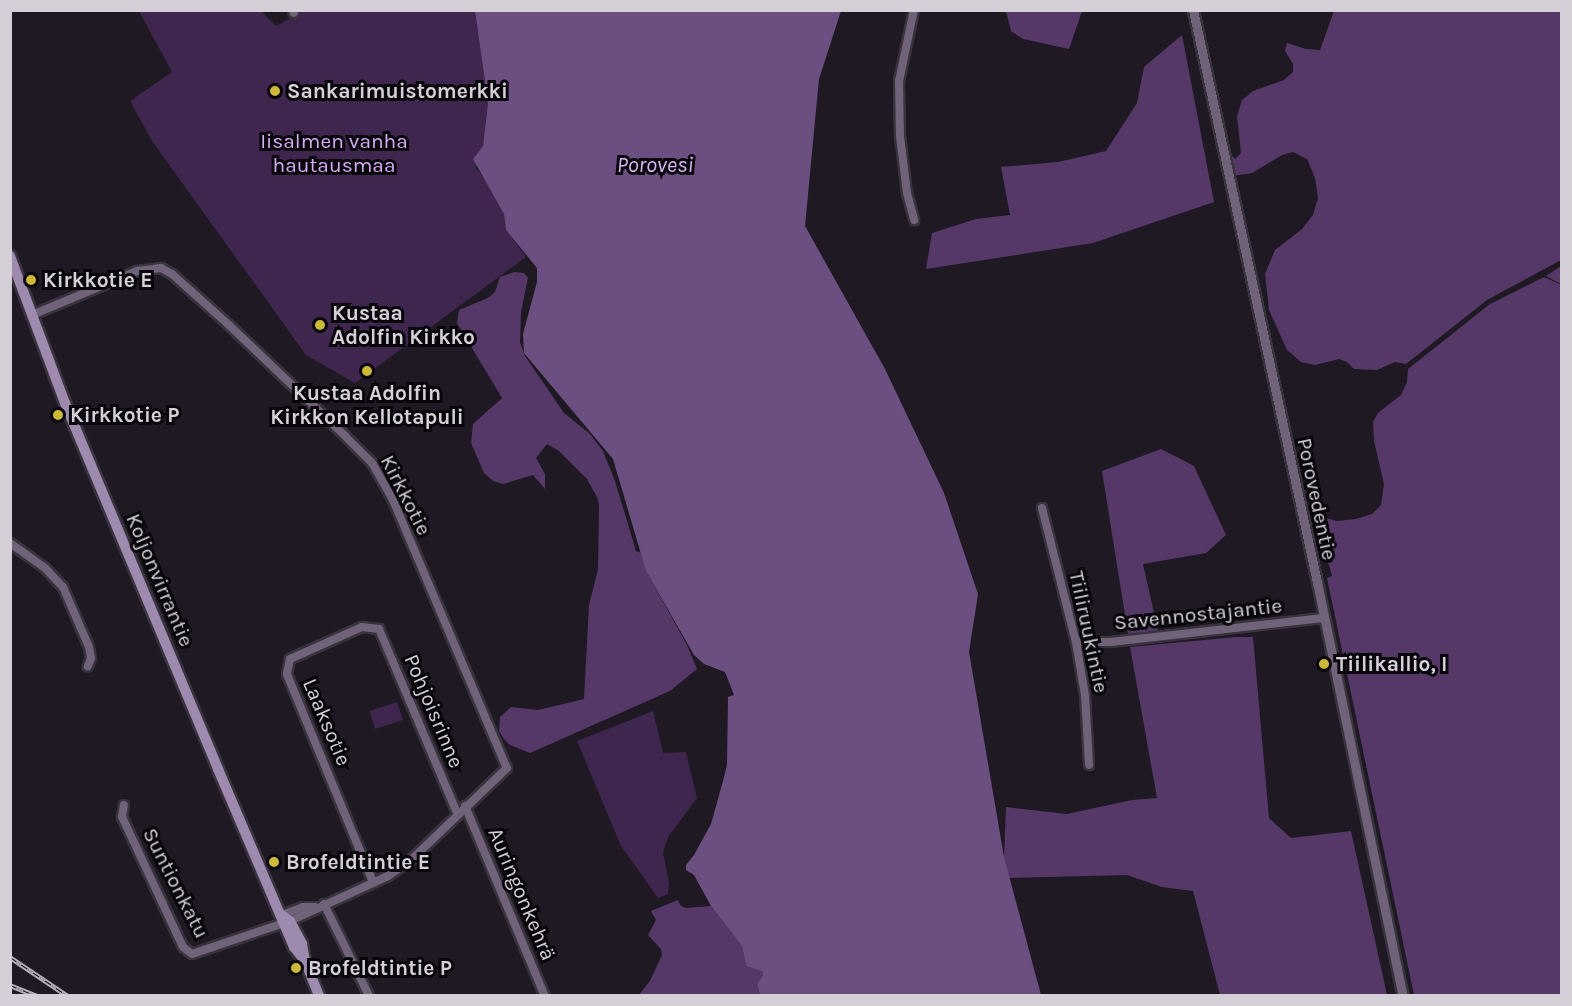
<!DOCTYPE html>
<html>
<head>
<meta charset="utf-8">
<style>
	body { margin:0 }
	#map { position:relative; width:1572px; height:1006px; overflow:hidden; background:#1f1924; font-family:Karla,sans-serif }
	div>[style] { position:absolute }
	[style*='--x'] { left:calc(var(--x)*1px); top:calc(var(--y)*1px); width:calc(var(--w)*1px); rotate:calc(var(--a)*1deg) }
	.green>* { inset:0; background:#3e264e; transform-origin:0 0 }
	.forest>* { inset:0; background:#553868 }
	.water>* { inset:0; background:#6c4f81 }
	.roads { filter:drop-shadow(2px 0 #38333d) drop-shadow(-2px 0 #38333d) drop-shadow(0 2px #38333d) drop-shadow(0 -2px #38333d) }
	.minor>* { height:8px; margin:-4px; padding:0 4px; transform-origin:4px; border-radius:4px; background:#6f6279 }
	.tertiary>* { height:9px; margin:-4.5px; padding:0 4.5px; transform-origin:4.5px; border-radius:4.5px; background:#6f6279 }
	.secondary>* { height:10px; margin:-5px; padding:0 5px; transform-origin:5px; border-radius:5px; background:#9f8aaf }
	.rail>* { height:4.5px; margin-top:-2.25px; transform-origin:0; background:repeating-linear-gradient(90deg,#08060a 0 7px,#b5afb8 0 14px); box-sizing:border-box; border-block:2px solid #b5afb8 }
	.dots>* { width:16px; height:16px; translate:-50% -50%; box-sizing:border-box; border:3px solid #08060a; border-radius:50% }
	span { translate:-50% -50%; white-space:nowrap; text-align:center; line-height:1.15; -webkit-text-stroke:6px #08060a; paint-order:stroke }
	.poi-label { font-size:21px; color:#d5d0d8; font-weight:700 }
	.left { translate:0 -50%; text-align:left }
	.park-label { font-size:21px; color:#d6aaf6 }
	.street-label { font-size:21px; color:#d5d0d8 }
	.water-label { font-size:22px; color:#dbb7f5; font-style:italic }
	.frame { position:absolute; inset:0; border:12px solid #d5d0d8; pointer-events:none }
</style>
</head>
<body>
<div id="map">
	<div class="green">
		<div style="clip-path:polygon(139px 11px,261px 11px,276px 26px,303px 11px,475px 11px,488px 103px,483px 146px,476px 168px,488px 183px,504px 214px,506px 230px,526px 257px,355px 383px,306px 355px,152px 141px,130px 101px,172px 72px)"></div>
		<div style="left:397px;top:702px;width:19px;height:29px;rotate:72deg"></div>
		<div style="clip-path:polygon(653px 711px,663px 753px,686px 752px,697px 798px,668px 837px,663px 852px,669px 883px,668px 894px,658px 898px,621px 846px,577px 741px)"></div>
	</div>
	<div class="forest">
		<div style="clip-path:polygon(1006px 11px,1006px 10px,1082px 11px,1069px 49px,1023px 39px,1011px 31px)"></div>
		<div style="clip-path:polygon(1334px 11px,1561px 11px,1561px 260px,1487px 300px,1406px 364px,1395px 362px,1377px 370px,1354px 369px,1347px 362px,1339px 359px,1315px 365px,1301px 362px,1287px 350px,1269px 310px,1265px 274px,1275px 250px,1302px 229px,1313px 215px,1318px 198px,1315px 178px,1307px 159px,1293px 152px,1282px 155px,1252px 173px,1233px 176px,1228px 151px,1235px 159px,1241px 153px,1237px 116px,1242px 100px,1253px 91px,1284px 80px,1293px 72px,1293px 64px,1285px 51px,1287px 43px,1306px 49px,1320px 50px)"></div>
		<div style="clip-path:polygon(1182px 35px,1214px 202px,1093px 243px,926px 269px,932px 233px,976px 219px,1010px 215px,1001px 167px,1058px 162px,1106px 151px,1137px 103px,1144px 67px)"></div>
		<div style="clip-path:polygon(1561px 266px,1561px 284px,1546px 276px)"></div>
		<div style="clip-path:polygon(514px 272px,524px 273px,528px 278px,521px 312px,520px 342px,525px 356px,564px 413px,590px 434px,603px 451px,615px 481px,636px 551px,641px 553px,646px 571px,687px 645px,697px 669px,670px 691px,530px 753px,510px 745px,504px 739px,499px 731px,500px 717px,511px 707px,538px 710px,584px 699px,589px 605px,598px 569px,599px 507px,598px 499px,587px 479px,559px 451px,547px 444px,536px 458px,545px 474px,545px 489px,533px 475px,503px 484px,493px 481px,484px 473px,471px 443px,473px 424px,502px 398px,457px 323px,459px 310px,488px 298px,495px 292px,500px 277px)"></div>
		<div style="clip-path:polygon(1544px 277px,1562px 285px,1561px 995px,1414px 995px,1327px 578px,1332px 576px,1321px 537px,1320px 519px,1322px 517px,1337px 521px,1356px 519px,1372px 514px,1381px 505px,1384px 484px,1374px 441px,1373px 422px,1378px 413px,1401px 395px,1407px 382px,1408px 369px,1490px 304px)"></div>
		<div style="clip-path:polygon(1161px 449px,1194px 466px,1226px 535px,1206px 553px,1143px 564px,1158px 631px,1128px 634px,1102px 471px)"></div>
		<div style="clip-path:polygon(1236px 637px,1253px 637px,1269px 818px,1291px 838px,1351px 831px,1387px 995px,1220px 995px,1193px 891px,1162px 887px,1127px 875px,1009px 878px,1004px 858px,1006px 807px,1067px 814px,1132px 800px,1157px 798px,1130px 647px)"></div>
		<div style="clip-path:polygon(678px 900px,680px 905px,685px 908px,711px 906px,742px 946px,746px 966px,762px 970px,763px 975px,757px 984px,760px 995px,638px 996px,650px 981px,662px 955px,661px 949px,648px 935px,656px 920px,651px 911px)"></div>
	</div>
	<div class="water">
		<div style="clip-path:polygon(475px 11px,841px 11px,819px 79px,805px 226px,885px 369px,944px 493px,978px 594px,969px 652px,1004px 857px,1041px 995px,760px 995px,757px 984px,763px 975px,762px 971px,746px 966px,742px 946px,711px 906px,694px 875px,686px 870px,686px 865px,694px 855px,711px 824px,723px 781px,727px 765px,728px 697px,734px 695px,725px 672px,704px 664px,694px 655px,646px 571px,613px 459px,524px 353px,523px 334px,537px 282px,537px 268px,506px 230px,504px 214px,473px 159px,483px 146px,488px 103px)"></div>
	</div>
	<div class="roads">
		<div class="minor">
			<div style="--x:293;--y:10;--w:3;--a:72"></div>
			<div style="--x:914;--y:10;--w:73;--a:101.9"></div>
			<div style="--x:899;--y:81;--w:55;--a:89"></div>
			<div style="--x:900;--y:136;--w:57;--a:83"></div>
			<div style="--x:907;--y:193;--w:28;--a:75"></div>
			<div style="--x:32;--y:315;--w:114;--a:-22.7"></div>
			<div style="--x:137;--y:271;--w:24;--a:-7"></div>
			<div style="--x:161;--y:268;--w:13;--a:29"></div>
			<div style="--x:172;--y:274;--w:76;--a:41.8"></div>
			<div style="--x:229;--y:325;--w:161;--a:43.7"></div>
			<div style="--x:345;--y:436;--w:38;--a:45"></div>
			<div style="--x:372;--y:463;--w:43;--a:60.4"></div>
			<div style="--x:393;--y:500;--w:291;--a:67"></div>
			<div style="--x:507;--y:768;--w:134;--a:136.2"></div>
			<div style="--x:410;--y:861;--w:27;--a:146"></div>
			<div style="--x:388;--y:876;--w:108;--a:155.3"></div>
			<div style="--x:290;--y:921;--w:103;--a:161.4"></div>
			<div style="--x:192;--y:954;--w:11;--a:-142"></div>
			<div style="--x:183;--y:947;--w:144;--a:-115.1"></div>
			<div style="--x:122;--y:817;--w:12;--a:-81"></div>
			<div style="--x:1042;--y:508;--w:138;--a:75.8"></div>
			<div style="--x:1076;--y:642;--w:54;--a:80.4"></div>
			<div style="--x:1085;--y:695;--w:70;--a:86.7"></div>
			<div style="--x:10;--y:543;--w:43;--a:35.5"></div>
			<div style="--x:45;--y:568;--w:26;--a:47"></div>
			<div style="--x:63;--y:587;--w:65;--a:66.6"></div>
			<div style="--x:89;--y:647;--w:11;--a:80"></div>
			<div style="--x:91;--y:658;--w:9;--a:111"></div>
			<div style="--x:1076;--y:642;--w:34;--a:0"></div>
			<div style="--x:1110;--y:642;--w:215;--a:-6.4"></div>
			<div style="--x:465;--y:806;--w:206;--a:67.2"></div>
			<div style="--x:373;--y:882;--w:225;--a:-112.5"></div>
			<div style="--x:287;--y:674;--w:15;--a:-79"></div>
			<div style="--x:290;--y:659;--w:79;--a:-24"></div>
			<div style="--x:362;--y:627;--w:17;--a:7"></div>
			<div style="--x:379;--y:629;--w:200;--a:67"></div>
			<div style="--x:324;--y:904;--w:102;--a:63.9"></div>
			<div style="--x:282;--y:915;--w:22;--a:-21"></div>
			<div style="--x:303;--y:907;--w:12;--a:0"></div>
		</div>
		<div class="tertiary">
			<div style="--x:1193;--y:10;--w:585;--a:77.77"></div>
			<div style="--x:1317;--y:582;--w:423;--a:78.3"></div>
		</div>
		<div class="secondary">
			<div style="--x:10;--y:256;--w:157;--a:69.5"></div>
			<div style="--x:65;--y:403;--w:397;--a:67.3"></div>
			<div style="--x:218;--y:769;--w:194;--a:66.9"></div>
			<div style="--x:294;--y:947;--w:18;--a:52"></div>
			<div style="--x:282;--y:915;--w:10;--a:37"></div>
			<div style="--x:290;--y:921;--w:26;--a:62"></div>
			<div style="--x:302;--y:944;--w:17;--a:80"></div>
			<div style="--x:305;--y:961;--w:38;--a:68"></div>
		</div>
	</div>
	<div class="rail">
		<div style="--x:10;--y:957;--w:70;--a:33.9"></div>
		<div style="--x:10;--y:985;--w:29;--a:22"></div>
	</div>
	<div class="dots">
		<div style="left:275px;top:91px;background:#ccb938"></div>
		<div style="left:31px;top:280px;background:#ccb938"></div>
		<div style="left:320px;top:325px;background:#ccb938"></div>
		<div style="left:367px;top:371px;background:#ccb938"></div>
		<div style="left:58px;top:415px;background:#ccb938"></div>
		<div style="left:1324px;top:664px;background:#ccb938"></div>
		<div style="left:274px;top:862px;background:#ccb938"></div>
		<div style="left:296px;top:968px;background:#ccb938"></div>
	</div>
	<div class="poi-label">
		<span class="left" style="left:287px;top:91px">Sankarimuistomerkki</span>
		<span class="left" style="left:43px;top:280px">Kirkkotie E</span>
		<span class="left" style="left:332px;top:325px">Kustaa<br>Adolfin Kirkko</span>
		<span style="left:367px;top:405px">Kustaa Adolfin<br>Kirkkon Kellotapuli</span>
		<span class="left" style="left:70px;top:415px">Kirkkotie P</span>
		<span class="left" style="left:1336px;top:664px">Tiilikallio, I</span>
		<span class="left" style="left:286px;top:862px">Brofeldtintie E</span>
		<span class="left" style="left:308px;top:968px">Brofeldtintie P</span>
	</div>
	<div class="park-label">
		<span style="left:334px;top:153px">Iisalmen vanha<br>hautausmaa</span>
	</div>
	<div class="street-label">
		<span style="left:406px;top:495px;rotate:63deg">Kirkkotie</span>
		<span style="left:1317px;top:499px;rotate:78deg">Porovedentie</span>
		<span style="left:160px;top:580px;rotate:67deg">Koljonvirrantie</span>
		<span style="left:1198px;top:614px;rotate:-6deg">Savennostajantie</span>
		<span style="left:1089px;top:632px;rotate:78deg">Tiiliruukintie</span>
		<span style="left:434px;top:711px;rotate:67deg">Pohjoisrinne</span>
		<span style="left:327px;top:722px;rotate:67deg">Laaksotie</span>
		<span style="left:176px;top:883px;rotate:63deg">Suntionkatu</span>
		<span style="left:522px;top:894px;rotate:67deg">Auringonkehrä</span>
	</div>
	<div class="water-label">
		<span style="left:655px;top:166px">Porovesi</span>
	</div>
	<div class="frame"></div>
</div>
</body>
</html>
